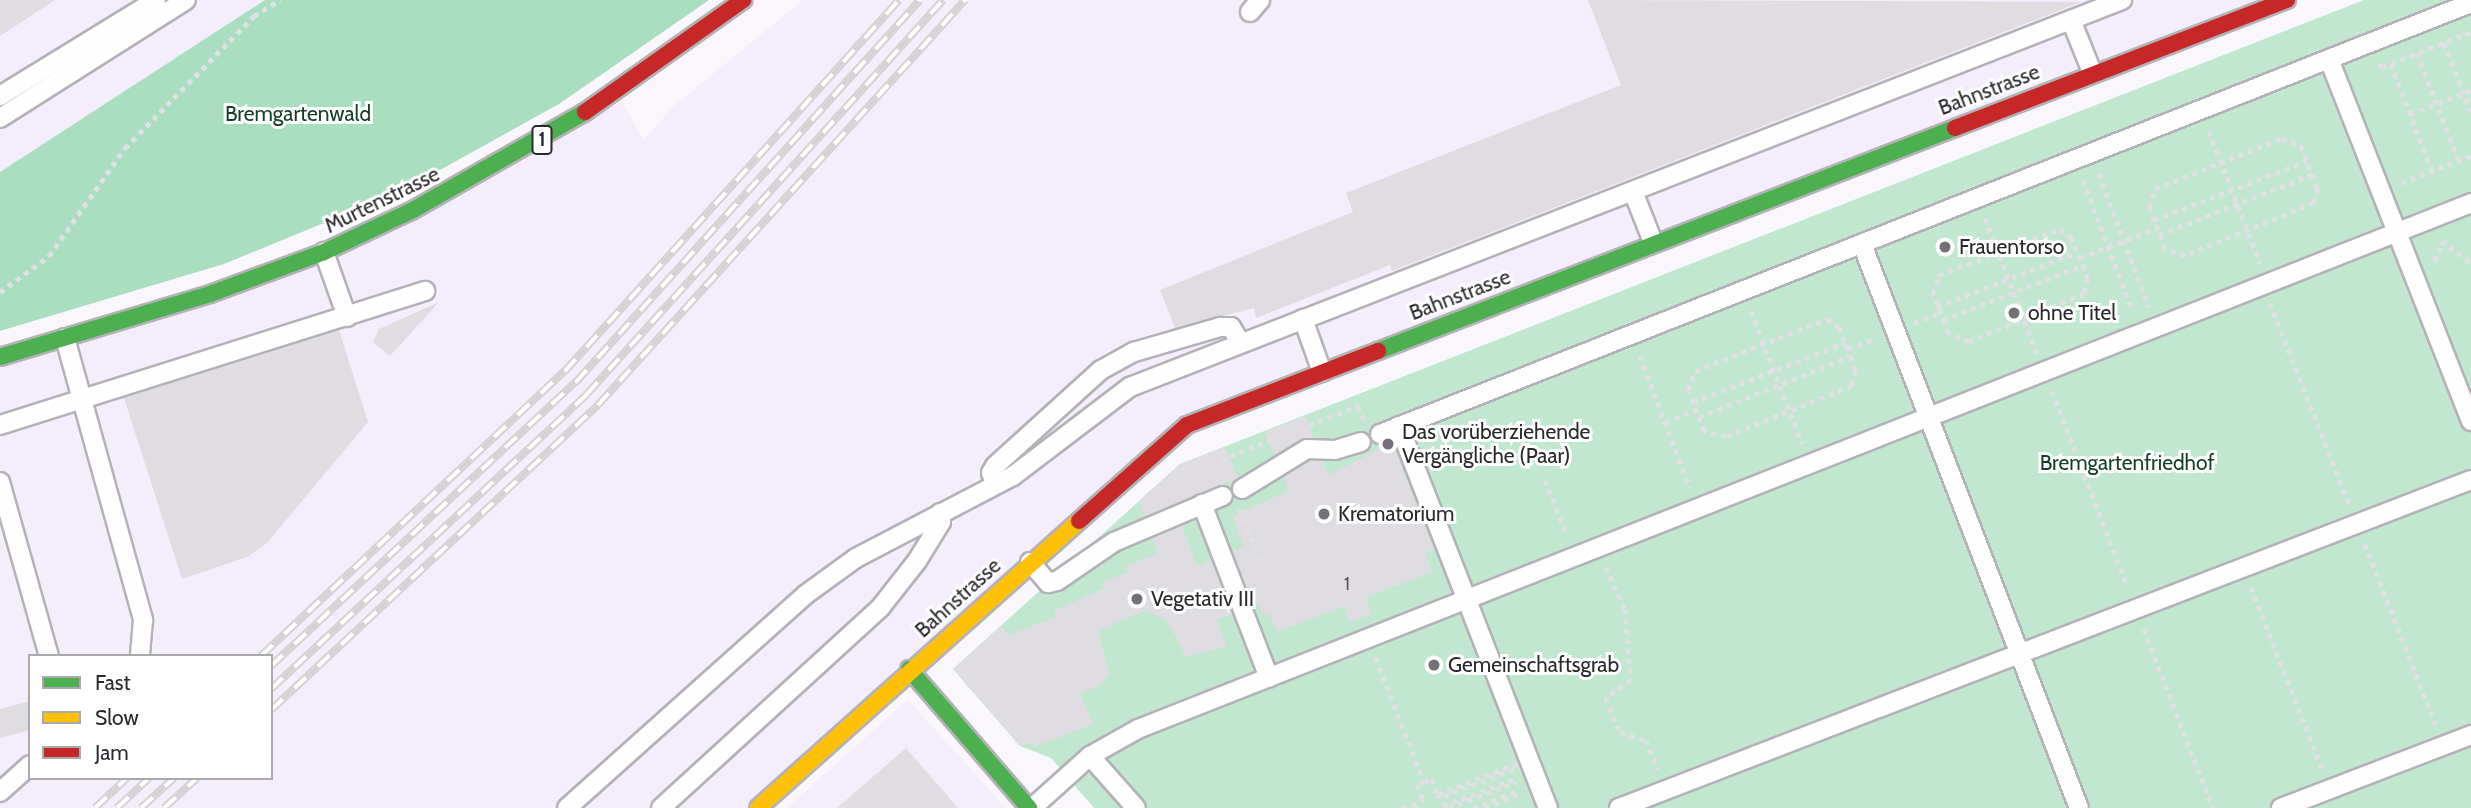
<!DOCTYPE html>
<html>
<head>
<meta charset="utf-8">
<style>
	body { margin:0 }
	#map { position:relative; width:2471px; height:808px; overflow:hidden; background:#f9f7fc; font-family:Cabin,sans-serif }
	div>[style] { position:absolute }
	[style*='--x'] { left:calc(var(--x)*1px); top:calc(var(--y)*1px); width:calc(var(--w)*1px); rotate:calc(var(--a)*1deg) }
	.built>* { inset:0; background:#f4edfb }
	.green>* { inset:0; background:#c1e7d1 }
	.forest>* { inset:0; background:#a9dec1 }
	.building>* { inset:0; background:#dfdde1; transform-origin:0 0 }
	.path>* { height:4.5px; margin-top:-2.25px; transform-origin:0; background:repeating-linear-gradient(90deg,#e1e0e2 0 5px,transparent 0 10px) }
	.roads { filter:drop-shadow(2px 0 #b4b2b7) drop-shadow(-2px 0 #b4b2b7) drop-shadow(0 2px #b4b2b7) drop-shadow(0 -2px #b4b2b7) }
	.lane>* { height:18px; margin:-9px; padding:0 9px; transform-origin:9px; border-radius:9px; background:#fefeff }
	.fast>* { height:16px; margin:-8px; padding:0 8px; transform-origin:8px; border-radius:8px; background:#4caf50 }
	.slow>* { height:16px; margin:-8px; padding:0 8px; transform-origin:8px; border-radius:8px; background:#ffc107 }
	.jam>* { height:16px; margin:-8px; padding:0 8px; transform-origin:8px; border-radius:8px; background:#c62828 }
	.rail>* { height:8px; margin-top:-4px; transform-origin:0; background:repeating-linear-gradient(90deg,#fff 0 16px,#d4d2d4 0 32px); box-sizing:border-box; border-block:2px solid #d4d2d4 }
	.dots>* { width:19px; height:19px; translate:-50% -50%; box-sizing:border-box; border:4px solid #fff; border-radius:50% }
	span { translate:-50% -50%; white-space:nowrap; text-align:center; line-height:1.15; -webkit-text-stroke:6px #fff; paint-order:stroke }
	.number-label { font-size:18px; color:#58565b }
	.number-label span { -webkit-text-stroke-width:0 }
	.shield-label span { padding:2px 5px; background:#fff; border:2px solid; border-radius:5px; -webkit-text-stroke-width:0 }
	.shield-label { font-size:19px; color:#2b292e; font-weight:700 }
	.street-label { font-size:21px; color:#2b292e }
	.park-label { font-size:21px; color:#163f28 }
	.poi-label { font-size:21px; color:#2b292e }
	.left { translate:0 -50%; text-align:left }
	.legend { position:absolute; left:28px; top:654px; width:245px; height:126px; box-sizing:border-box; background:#fff; border:2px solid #aaa9ab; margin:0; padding:9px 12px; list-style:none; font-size:21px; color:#2b292e }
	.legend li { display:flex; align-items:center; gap:14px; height:35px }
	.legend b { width:35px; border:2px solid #aaa9ab }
</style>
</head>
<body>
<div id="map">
	<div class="built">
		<div style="clip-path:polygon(0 0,265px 0,0 172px)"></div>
		<div style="clip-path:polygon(evenodd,803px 0,2287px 0,1224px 408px,758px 808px,0 808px,0 362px,213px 300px,622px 102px,644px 140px,674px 106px,803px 0,30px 656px,271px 656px,271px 778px,30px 778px,30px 656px)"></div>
		<div style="clip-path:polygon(909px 701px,1006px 808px,787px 808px,906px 701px)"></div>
	</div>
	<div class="green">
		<div style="clip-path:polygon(2364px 0,2471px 0,2471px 808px,1094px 808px,1051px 758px,1020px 746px,953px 669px,1180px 464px)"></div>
	</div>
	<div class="forest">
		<div style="clip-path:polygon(265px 0,709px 0,559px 104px,404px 190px,224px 264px,0 331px,0 172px)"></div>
	</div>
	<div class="building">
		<div style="clip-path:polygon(0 0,55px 0,0 36px)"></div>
		<div style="clip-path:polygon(1588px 0,2081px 2px,1392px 271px,1390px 265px,1256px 318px,1254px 308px,1175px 328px,1160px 290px,1353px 212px,1346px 193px,1621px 85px)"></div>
		<div style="clip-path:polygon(439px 302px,390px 356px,373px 342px,379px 329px)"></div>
		<div style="clip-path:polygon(339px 330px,368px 422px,267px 543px,247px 557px,182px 579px,124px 398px)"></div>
		<div style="left:1305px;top:416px;width:24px;height:43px;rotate:68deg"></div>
		<div style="clip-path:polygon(1392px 442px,1434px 550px,1425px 553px,1433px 572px,1366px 597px,1372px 614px,1350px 622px,1344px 606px,1277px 632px,1270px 614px,1264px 616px,1258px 602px,1253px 605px,1232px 551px,1244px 547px,1232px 516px,1289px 491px,1284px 477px,1310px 460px,1323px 461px,1329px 475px)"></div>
		<div style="clip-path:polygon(1225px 447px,1238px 478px,1145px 517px,1139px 501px,1180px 464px)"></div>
		<div style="clip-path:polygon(1182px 526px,1197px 566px,1211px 560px,1232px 614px,1217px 620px,1227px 646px,1186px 657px,1167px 620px,1146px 610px,1098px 631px,1109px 673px,1102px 685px,1080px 693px,1093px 724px,1034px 747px,1032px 742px,1020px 746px,953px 669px,1001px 626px,1009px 635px,1056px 617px,1054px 611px,1105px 588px,1102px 582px,1129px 572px,1126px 566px,1157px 554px,1153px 538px)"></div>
		<div style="clip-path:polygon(30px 701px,30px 730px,0 738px,0 709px)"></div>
		<div style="clip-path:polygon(906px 748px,958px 808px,837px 808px)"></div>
	</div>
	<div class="path">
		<div style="--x:2444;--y:43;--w:74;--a:68.6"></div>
		<div style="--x:2417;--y:53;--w:116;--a:68.7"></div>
		<div style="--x:2379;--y:63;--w:5;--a:53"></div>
		<div style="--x:2382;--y:67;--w:96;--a:-21.5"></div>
		<div style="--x:2391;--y:64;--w:115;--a:69"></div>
		<div style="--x:2410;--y:114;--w:66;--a:-21.5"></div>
		<div style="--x:2209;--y:131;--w:142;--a:68.9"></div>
		<div style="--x:2282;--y:138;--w:21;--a:23"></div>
		<div style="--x:2301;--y:146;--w:46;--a:68.4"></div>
		<div style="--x:2318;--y:189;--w:15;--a:106"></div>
		<div style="--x:2314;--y:203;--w:139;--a:157.7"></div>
		<div style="--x:2185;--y:256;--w:21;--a:-161"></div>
		<div style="--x:2165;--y:249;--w:44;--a:-111.3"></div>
		<div style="--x:2149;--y:208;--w:20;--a:-72"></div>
		<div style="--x:2155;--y:189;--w:137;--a:-21.9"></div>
		<div style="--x:2099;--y:174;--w:142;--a:69.4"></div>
		<div style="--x:2083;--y:180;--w:141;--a:69.3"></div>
		<div style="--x:2401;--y:183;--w:75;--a:-21.1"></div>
		<div style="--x:1985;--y:218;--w:145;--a:68.9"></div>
		<div style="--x:2154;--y:220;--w:164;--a:-21.1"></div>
		<div style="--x:2060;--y:229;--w:14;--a:36"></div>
		<div style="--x:2071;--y:237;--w:44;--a:67.5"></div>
		<div style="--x:2088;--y:278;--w:16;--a:104"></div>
		<div style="--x:2084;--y:294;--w:125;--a:157.3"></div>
		<div style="--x:1969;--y:342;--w:23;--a:-157"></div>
		<div style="--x:1948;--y:333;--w:42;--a:-111"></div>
		<div style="--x:1933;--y:294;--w:20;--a:-72"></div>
		<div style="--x:1939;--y:275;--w:129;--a:-20.8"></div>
		<div style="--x:2159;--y:235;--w:166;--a:-21.6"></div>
		<div style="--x:2441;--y:241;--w:37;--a:36"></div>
		<div style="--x:2080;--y:258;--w:83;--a:-21.3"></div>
		<div style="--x:2434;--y:261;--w:25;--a:-61"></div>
		<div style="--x:0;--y:292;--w:61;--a:-36.3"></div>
		<div style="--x:49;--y:256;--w:132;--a:-54.9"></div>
		<div style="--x:125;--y:148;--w:185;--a:-45.7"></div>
		<div style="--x:254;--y:16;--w:31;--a:-32"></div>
		<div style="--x:2270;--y:303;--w:216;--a:68.5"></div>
		<div style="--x:1937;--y:307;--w:150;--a:-21.4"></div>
		<div style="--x:1751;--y:311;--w:142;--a:68.9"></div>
		<div style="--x:1827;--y:319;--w:14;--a:34"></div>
		<div style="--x:1839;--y:327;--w:31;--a:68"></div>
		<div style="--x:1851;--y:356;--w:16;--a:72"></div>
		<div style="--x:1856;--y:371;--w:16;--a:105"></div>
		<div style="--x:1852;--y:386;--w:136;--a:158"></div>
		<div style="--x:1726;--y:437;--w:23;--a:-165"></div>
		<div style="--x:1704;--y:431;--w:44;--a:-111.3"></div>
		<div style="--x:1688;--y:390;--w:20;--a:-70"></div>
		<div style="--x:1695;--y:371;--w:142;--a:-21.5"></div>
		<div style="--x:1943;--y:320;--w:150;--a:-21.4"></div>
		<div style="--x:1914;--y:323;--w:28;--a:-21"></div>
		<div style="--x:1848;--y:349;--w:30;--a:-21"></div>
		<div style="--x:1640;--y:356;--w:141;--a:69.3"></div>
		<div style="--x:2052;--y:391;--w:211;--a:68.9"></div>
		<div style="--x:1693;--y:402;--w:163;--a:-21.2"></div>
		<div style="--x:1699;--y:417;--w:164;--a:-21.9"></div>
		<div style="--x:1665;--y:422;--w:33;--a:-21"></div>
		<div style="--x:1309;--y:425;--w:53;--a:-21.2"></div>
		<div style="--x:1358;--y:406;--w:16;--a:68"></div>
		<div style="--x:1221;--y:460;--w:61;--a:-22"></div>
		<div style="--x:1545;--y:480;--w:59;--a:68.2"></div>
		<div style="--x:1240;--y:509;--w:55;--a:68.6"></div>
		<div style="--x:2365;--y:544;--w:194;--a:68.6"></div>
		<div style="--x:1606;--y:567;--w:46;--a:65.7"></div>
		<div style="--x:1625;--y:609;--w:71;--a:85.2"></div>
		<div style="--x:1631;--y:680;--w:31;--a:144"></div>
		<div style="--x:1606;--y:698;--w:38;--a:68"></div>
		<div style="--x:1620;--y:733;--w:27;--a:15"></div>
		<div style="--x:1646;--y:740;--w:32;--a:68"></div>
		<div style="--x:2251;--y:587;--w:198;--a:68.6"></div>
		<div style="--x:2144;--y:629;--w:192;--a:68.9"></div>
		<div style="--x:1376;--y:658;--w:133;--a:68.8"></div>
		<div style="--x:1424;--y:782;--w:8;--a:157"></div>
		<div style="--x:1417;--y:785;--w:16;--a:68"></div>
		<div style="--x:1522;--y:762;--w:4;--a:76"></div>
		<div style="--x:1523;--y:766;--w:89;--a:158.9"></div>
		<div style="--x:1440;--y:798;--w:4;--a:-117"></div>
		<div style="--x:1438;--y:794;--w:90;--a:-20.9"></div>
		<div style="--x:1424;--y:782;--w:9;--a:-21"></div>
		<div style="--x:1432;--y:779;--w:16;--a:68"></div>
		<div style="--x:1443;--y:806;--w:76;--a:-20.8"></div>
		<div style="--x:1402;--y:808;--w:22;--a:-21"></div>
		<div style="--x:1414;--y:808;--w:12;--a:-42"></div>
		<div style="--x:1449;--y:808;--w:72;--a:-21.2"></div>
		<div style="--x:1473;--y:808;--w:50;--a:-21"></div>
		<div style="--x:1485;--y:808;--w:38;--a:-22"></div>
	</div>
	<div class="roads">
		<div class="lane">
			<div style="--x:1250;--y:12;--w:16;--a:-50"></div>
			<div style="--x:2071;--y:20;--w:56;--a:68"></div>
			<div style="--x:2329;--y:59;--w:389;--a:68.6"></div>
			<div style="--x:0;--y:96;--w:183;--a:-31.6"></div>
			<div style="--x:0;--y:118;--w:220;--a:-32.4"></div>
			<div style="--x:1634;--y:194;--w:52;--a:68.4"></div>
			<div style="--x:1862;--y:244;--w:604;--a:68.96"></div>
			<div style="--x:324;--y:252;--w:69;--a:70.5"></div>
			<div style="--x:1303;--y:319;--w:56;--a:70.3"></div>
			<div style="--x:65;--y:338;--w:293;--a:74.5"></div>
			<div style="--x:143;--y:620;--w:36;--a:95"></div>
			<div style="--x:0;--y:425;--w:446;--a:-17.5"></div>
			<div style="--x:1399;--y:426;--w:410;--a:68.7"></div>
			<div style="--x:1380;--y:434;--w:1173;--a:-21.56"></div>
			<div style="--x:0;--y:482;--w:181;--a:74.3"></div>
			<div style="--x:996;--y:484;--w:12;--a:-114"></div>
			<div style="--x:991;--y:473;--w:8;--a:-60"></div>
			<div style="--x:995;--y:466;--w:143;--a:-42.2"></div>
			<div style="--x:1101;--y:370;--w:38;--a:-29"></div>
			<div style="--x:1134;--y:352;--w:90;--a:-16.2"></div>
			<div style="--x:1220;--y:327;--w:11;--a:0"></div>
			<div style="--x:1231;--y:327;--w:17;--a:59"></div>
			<div style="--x:1242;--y:489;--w:76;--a:-31.6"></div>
			<div style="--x:1307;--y:449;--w:28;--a:2"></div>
			<div style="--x:1335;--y:450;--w:27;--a:-17"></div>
			<div style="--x:1202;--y:504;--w:186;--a:68.9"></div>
			<div style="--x:1030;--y:562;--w:28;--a:49"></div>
			<div style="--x:1048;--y:583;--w:9;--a:-13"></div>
			<div style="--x:1057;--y:581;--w:69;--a:-34.4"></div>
			<div style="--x:1114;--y:542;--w:118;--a:-22.9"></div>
			<div style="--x:1090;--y:756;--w:69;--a:48.5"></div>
			<div style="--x:0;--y:792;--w:40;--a:-42"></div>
			<div style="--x:567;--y:808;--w:319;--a:-41.8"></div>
			<div style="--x:805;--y:595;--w:63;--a:-36"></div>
			<div style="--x:856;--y:558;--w:177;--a:-27.6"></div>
			<div style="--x:1013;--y:476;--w:147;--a:-37.3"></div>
			<div style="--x:1130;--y:387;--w:1065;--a:-21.31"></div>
			<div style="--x:661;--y:808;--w:297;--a:-42.4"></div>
			<div style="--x:880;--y:608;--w:60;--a:-51.8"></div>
			<div style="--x:917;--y:561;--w:46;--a:-58.4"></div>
			<div style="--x:941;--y:522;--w:9;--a:-96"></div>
			<div style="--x:1032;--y:808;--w:78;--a:-41.9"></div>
			<div style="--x:1090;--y:756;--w:55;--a:-29.4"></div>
			<div style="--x:1138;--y:729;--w:1433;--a:-21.53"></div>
			<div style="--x:1619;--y:808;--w:913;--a:-21.06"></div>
			<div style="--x:2281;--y:808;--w:204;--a:-21"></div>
		</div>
		<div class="fast">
			<div style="--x:1378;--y:351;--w:619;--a:-21.13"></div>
			<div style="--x:0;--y:357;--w:219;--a:-16.7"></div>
			<div style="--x:210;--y:294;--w:121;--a:-20.2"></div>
			<div style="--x:324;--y:252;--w:98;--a:-25.3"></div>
			<div style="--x:413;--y:210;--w:198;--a:-29.7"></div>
			<div style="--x:909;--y:669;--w:184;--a:49.2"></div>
		</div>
		<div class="slow">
			<div style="--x:758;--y:808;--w:431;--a:-41.8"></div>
		</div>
		<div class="jam">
			<div style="--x:585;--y:112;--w:194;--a:-35.3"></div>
			<div style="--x:1955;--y:128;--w:356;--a:-21.1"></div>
			<div style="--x:1079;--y:521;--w:144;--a:-41.6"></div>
			<div style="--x:1187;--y:425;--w:205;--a:-21.2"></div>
		</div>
	</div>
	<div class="rail">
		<div style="--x:261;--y:656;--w:417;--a:-43.2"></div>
		<div style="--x:565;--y:371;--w:499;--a:-48"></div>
		<div style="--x:271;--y:666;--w:417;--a:-43"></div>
		<div style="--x:576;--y:382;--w:514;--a:-48"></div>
		<div style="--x:271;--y:689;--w:432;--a:-43"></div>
		<div style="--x:587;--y:394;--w:531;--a:-47.9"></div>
		<div style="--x:271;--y:710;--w:447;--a:-43"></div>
		<div style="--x:598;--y:405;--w:547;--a:-47.82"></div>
		<div style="--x:95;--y:808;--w:44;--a:-43.2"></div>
		<div style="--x:117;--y:808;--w:44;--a:-43.2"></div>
		<div style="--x:141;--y:808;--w:45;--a:-42.3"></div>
		<div style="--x:164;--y:808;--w:45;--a:-42.3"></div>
	</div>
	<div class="dots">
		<div style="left:1945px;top:247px;background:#737176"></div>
		<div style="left:2014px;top:313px;background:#737176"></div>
		<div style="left:1388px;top:444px;background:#737176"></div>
		<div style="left:1324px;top:514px;background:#737176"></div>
		<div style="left:1137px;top:599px;background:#737176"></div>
		<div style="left:1434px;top:665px;background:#737176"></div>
	</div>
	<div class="number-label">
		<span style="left:1347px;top:584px">1</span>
	</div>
	<div class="shield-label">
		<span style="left:542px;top:140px">1</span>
	</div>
	<div class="street-label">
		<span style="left:1989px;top:90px;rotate:-21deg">Bahnstrasse</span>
		<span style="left:382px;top:200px;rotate:-26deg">Murtenstrasse</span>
		<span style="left:1460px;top:295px;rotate:-21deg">Bahnstrasse</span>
		<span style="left:958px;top:598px;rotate:-42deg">Bahnstrasse</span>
	</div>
	<div class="park-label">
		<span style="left:298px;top:114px">Bremgartenwald</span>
		<span style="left:2127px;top:463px">Bremgartenfriedhof</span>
	</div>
	<div class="poi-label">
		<span class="left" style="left:1959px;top:247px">Frauentorso</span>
		<span class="left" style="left:2028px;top:313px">ohne Titel</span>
		<span class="left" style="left:1402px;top:444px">Das vorüberziehende<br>Vergängliche (Paar)</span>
		<span class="left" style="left:1338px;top:514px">Krematorium</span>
		<span class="left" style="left:1151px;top:599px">Vegetativ III</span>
		<span class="left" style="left:1448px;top:665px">Gemeinschaftsgrab</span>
	</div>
	<ul class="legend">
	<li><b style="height:9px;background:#4caf50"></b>Fast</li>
	<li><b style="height:9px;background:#ffc107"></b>Slow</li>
	<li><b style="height:9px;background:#c62828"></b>Jam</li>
	</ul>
</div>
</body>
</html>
